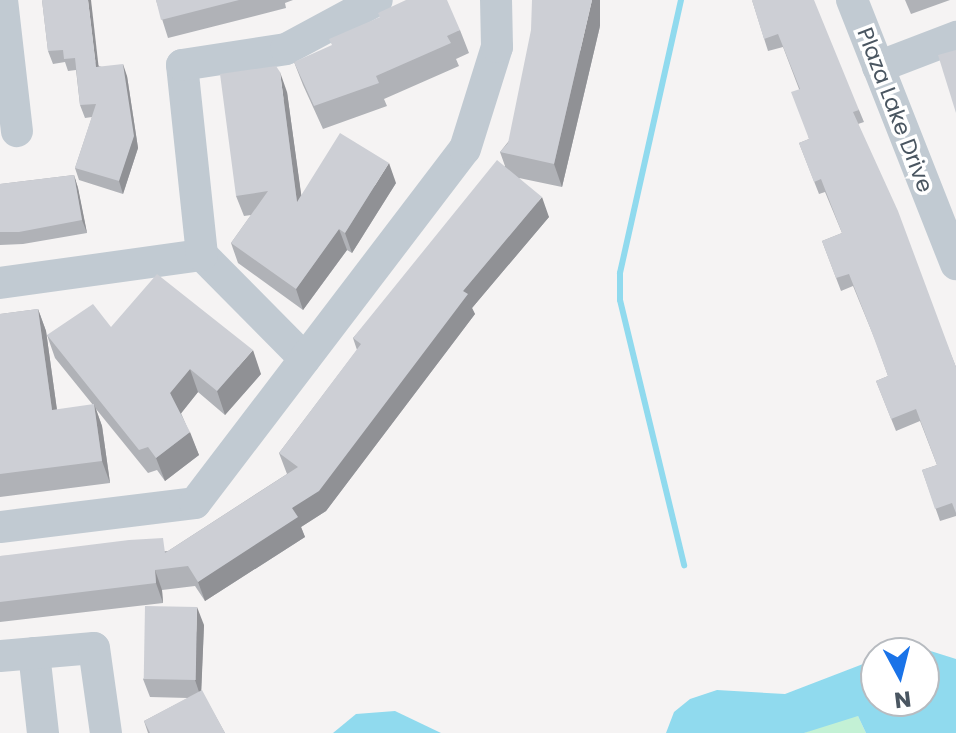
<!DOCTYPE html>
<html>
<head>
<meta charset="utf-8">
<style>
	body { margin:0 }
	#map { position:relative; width:956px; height:733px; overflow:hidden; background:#f5f3f3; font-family:Poppins,sans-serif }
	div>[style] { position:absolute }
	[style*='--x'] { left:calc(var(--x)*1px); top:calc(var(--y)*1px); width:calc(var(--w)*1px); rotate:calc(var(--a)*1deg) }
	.green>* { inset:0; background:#c3f1d5 }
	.water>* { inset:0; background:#90daee }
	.stream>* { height:6px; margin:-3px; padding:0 3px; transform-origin:3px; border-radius:3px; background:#90daee }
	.minor>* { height:32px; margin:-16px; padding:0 16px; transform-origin:16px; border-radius:16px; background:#c1cad2 }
	.wall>* { inset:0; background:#b0b2b7 }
	.shaded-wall>* { inset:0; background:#909195 }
	.building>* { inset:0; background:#cdcfd5; transform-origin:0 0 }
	span { translate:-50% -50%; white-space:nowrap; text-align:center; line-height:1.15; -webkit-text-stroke:7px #fff; paint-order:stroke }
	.street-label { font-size:22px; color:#4a5661 }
	.north { position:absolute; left:860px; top:637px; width:80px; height:80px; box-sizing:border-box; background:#fff; border:2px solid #b7bbc0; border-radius:50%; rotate:173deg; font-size:22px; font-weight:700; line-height:32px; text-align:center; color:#4a5661 }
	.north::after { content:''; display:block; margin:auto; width:28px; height:36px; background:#1a73e8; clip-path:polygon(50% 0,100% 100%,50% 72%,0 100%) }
</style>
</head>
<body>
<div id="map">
	<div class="green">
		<div style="clip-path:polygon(858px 716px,866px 733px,804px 733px,843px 717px)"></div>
	</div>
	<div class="water">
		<div style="clip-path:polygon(921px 648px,956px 659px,956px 733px,866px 733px,858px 716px,804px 733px,666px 733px,674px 712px,690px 699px,717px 690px,785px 694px,876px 659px,876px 701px,924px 701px,924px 653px,895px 653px)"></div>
		<div style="clip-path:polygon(395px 711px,441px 733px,333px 733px,356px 714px)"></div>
	</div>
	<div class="stream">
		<div style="--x:681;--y:0;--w:280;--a:102.6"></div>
		<div style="--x:620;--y:273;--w:27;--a:90"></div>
		<div style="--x:620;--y:300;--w:273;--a:76.4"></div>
	</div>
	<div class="minor">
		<div style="--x:2;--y:0;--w:132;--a:83.5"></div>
		<div style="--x:852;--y:0;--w:284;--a:68.5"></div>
		<div style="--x:878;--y:67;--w:84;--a:-21"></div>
		<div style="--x:202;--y:255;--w:146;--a:45.3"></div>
		<div style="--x:0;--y:283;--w:204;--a:-7.9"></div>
		<div style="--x:202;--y:255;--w:191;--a:-96"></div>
		<div style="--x:182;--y:65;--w:105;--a:-8.7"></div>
		<div style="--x:286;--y:49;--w:103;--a:-28.3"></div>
		<div style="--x:0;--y:527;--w:196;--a:-7"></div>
		<div style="--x:195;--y:503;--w:445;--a:-52.7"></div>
		<div style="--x:465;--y:149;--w:107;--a:-72.6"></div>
		<div style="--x:497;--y:47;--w:47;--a:-91.2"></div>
		<div style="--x:34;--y:653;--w:81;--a:83.6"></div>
		<div style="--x:0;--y:656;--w:94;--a:-4.9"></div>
		<div style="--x:94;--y:648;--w:86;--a:82"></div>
	</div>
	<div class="wall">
		<div style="clip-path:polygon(42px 0,99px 66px,127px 76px,138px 148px,123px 194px,79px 180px,75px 168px,92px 117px,85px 118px,80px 105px,76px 70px,68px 71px,65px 62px,53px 64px,48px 51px)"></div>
		<div style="clip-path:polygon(156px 0,293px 0,285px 3px,286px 8px,168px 38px)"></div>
		<div style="clip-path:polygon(752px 0,859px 110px,864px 122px,858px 124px,956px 367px,956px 516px,940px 521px,922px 470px,937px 465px,920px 421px,896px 431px,876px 381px,888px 376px,876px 342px,853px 286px,841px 291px,822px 241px,842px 233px,825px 192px,819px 194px,799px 143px,809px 139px,799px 89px,783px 47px,768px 51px)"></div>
		<div style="clip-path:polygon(905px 0,950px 0,911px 14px)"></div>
		<div style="clip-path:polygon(600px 26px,562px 187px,519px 178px,549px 217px,472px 308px,475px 314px,326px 511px,301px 527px,305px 537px,205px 601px,195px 586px,162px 590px,163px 603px,0 622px,0 556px,168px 551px,287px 474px,279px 453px,357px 350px,353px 338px,505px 166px,500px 152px)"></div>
		<div style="clip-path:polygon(460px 30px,469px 53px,456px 59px,459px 66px,384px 99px,387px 106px,323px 129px,303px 85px,294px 62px)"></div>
		<div style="clip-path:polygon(287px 92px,301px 195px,396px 183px,352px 253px,347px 250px,303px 310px,238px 263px,231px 243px,251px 215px,244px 216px,236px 196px)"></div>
		<div style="clip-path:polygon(74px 175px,78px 188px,87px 233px,23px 244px,0 245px,0 184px)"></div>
		<div style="clip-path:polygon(38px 309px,46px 331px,57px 410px,93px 405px,55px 358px,47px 335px,111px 327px,261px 374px,225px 415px,198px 392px,181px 413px,199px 455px,165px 481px,157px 470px,148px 473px,96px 409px,102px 426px,110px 483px,0 497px,0 314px)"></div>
		<div style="clip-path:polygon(204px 625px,201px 690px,225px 733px,148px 733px,144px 721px,188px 698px,150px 697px,143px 679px)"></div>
	</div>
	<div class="shaded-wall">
		<div style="clip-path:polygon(88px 0,91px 0,100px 79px,96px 67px)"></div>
		<div style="clip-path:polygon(592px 0,600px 0,600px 26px,562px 187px,554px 164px)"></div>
		<div style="clip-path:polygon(123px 64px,127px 76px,138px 148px,123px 194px,119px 181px)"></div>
		<div style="clip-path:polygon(280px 72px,287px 92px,305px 222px,297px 202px)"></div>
		<div style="clip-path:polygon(389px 163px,396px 183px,352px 253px,345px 233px)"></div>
		<div style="clip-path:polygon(74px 175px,78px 188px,87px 233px,82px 220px)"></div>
		<div style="clip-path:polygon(542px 197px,549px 217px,472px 308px,475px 314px,326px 511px,301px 527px,305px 537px,205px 601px,198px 582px,292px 508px,463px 291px)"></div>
		<div style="clip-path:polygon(339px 229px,347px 250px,303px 310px,296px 289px)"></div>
		<div style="clip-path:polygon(38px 309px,46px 331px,60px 432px,52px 410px)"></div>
		<div style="clip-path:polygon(253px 350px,261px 374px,225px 415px,217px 391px)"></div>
		<div style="clip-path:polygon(190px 369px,198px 392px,179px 416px,170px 393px)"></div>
		<div style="clip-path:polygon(94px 404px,102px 426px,110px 483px,102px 461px)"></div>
		<div style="clip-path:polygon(190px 432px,199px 455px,165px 481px,156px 458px)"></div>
		<div style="clip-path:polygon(155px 570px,162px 590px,163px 603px,156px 583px)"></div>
		<div style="clip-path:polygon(197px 607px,204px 625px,201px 698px,195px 680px)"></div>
	</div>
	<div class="building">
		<div style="clip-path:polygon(42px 0,88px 0,96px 67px,123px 64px,134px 136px,119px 181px,75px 168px,96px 104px,80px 105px,75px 58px,64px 59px,63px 50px,48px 51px)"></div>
		<div style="clip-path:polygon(156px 0,239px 0,161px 20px)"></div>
		<div style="clip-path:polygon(406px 0,447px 0,460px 30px,447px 36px,451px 43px,376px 76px,379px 83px,314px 106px,294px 62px,332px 45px,329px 39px,380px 17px,378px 13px)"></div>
		<div style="clip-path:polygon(532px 0,592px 0,554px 164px,500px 152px,508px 143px,531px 30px)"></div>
		<div style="clip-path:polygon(752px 0,814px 0,859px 110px,853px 112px,898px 211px,956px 367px,956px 513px,952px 503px,935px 509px,922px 470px,937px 465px,916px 409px,891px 419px,876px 381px,888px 376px,871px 330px,849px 274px,836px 278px,822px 241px,842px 233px,821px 179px,814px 182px,799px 143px,809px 139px,791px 92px,800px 89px,778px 34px,764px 39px)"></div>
		<div style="clip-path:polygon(956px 50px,956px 113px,938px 55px)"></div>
		<div style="clip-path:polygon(276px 66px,280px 72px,297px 202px,340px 133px,389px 163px,345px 233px,339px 229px,296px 289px,231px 243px,268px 191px,236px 196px,220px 74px)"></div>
		<div style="clip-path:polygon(497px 160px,542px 197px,463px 291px,468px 294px,319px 491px,292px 508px,298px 517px,198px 582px,188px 566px,155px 570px,156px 583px,0 602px,0 556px,129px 540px,163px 538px,165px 553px,298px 467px,279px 453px,361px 344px,353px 338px)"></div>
		<div style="clip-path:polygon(74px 175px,82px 220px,19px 232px,0 232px,0 184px)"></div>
		<div style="clip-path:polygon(157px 274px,253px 350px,217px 391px,190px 369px,170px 393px,190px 432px,156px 458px,148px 447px,139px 450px,47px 335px,93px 304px,111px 327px)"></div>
		<div style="clip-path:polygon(38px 309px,52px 410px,94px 404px,102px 461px,0 474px,0 314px)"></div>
		<div style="left:145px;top:606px;width:52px;height:73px;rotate:1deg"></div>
		<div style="clip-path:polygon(202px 690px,225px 733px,150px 733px,144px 721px)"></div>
	</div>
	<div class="street-label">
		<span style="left:895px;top:110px;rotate:69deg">Plaza Lake Drive</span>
	</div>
	<div class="north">N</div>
</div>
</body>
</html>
